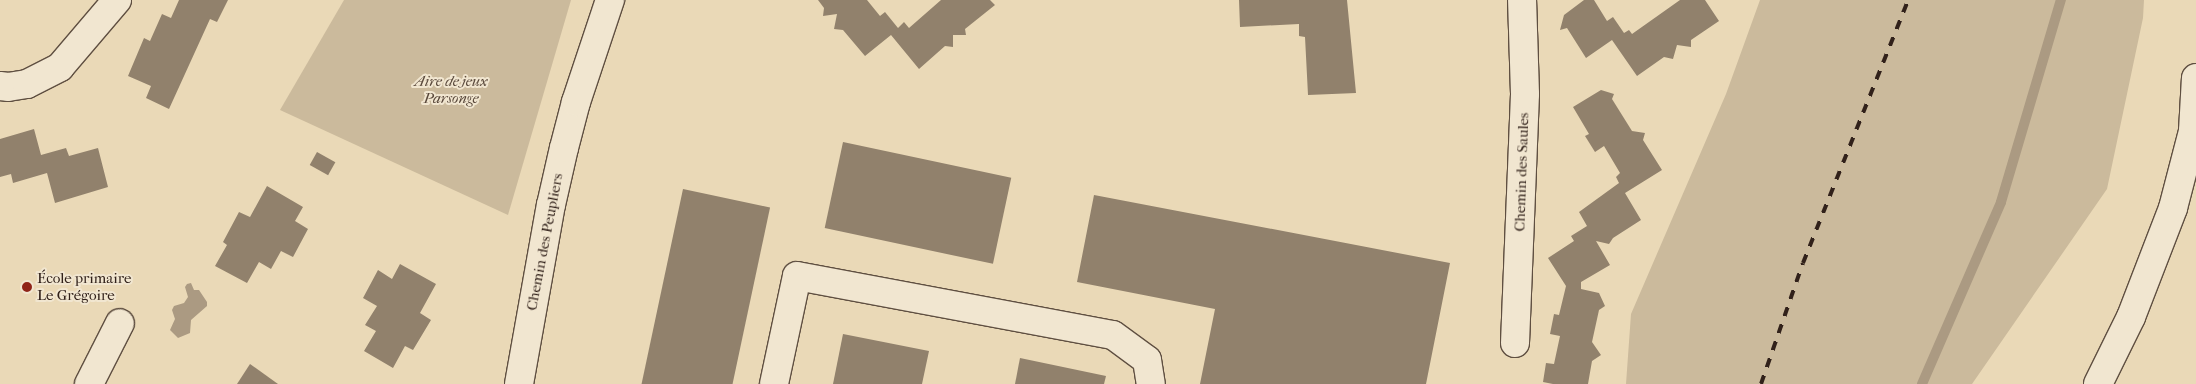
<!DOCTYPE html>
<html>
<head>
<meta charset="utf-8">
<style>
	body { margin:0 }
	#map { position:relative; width:2196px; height:384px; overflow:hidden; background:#ead9b7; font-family:"IM FELL French Canon",serif }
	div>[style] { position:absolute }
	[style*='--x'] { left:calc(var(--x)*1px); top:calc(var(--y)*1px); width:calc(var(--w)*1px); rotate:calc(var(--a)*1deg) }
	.green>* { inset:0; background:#cbba9c }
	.water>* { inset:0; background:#ab9a82 }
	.stream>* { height:10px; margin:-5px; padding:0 5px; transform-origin:5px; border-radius:5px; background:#ab9a82 }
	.building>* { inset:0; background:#91816c; transform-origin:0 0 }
	.roads { filter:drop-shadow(1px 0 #5f4f41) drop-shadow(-1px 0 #5f4f41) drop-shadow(0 1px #5f4f41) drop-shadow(0 -1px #5f4f41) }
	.minor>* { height:28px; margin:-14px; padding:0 14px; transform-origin:14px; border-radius:14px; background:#f1e6d0 }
	.rail>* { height:4px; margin-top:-2px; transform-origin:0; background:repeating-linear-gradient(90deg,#31211a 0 9px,transparent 0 18px) }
	.dots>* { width:14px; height:14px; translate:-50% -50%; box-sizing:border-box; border:2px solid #f1e6d0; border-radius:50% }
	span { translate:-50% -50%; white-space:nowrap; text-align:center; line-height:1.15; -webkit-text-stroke:4px #f1e6d0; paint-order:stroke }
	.park-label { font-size:15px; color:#58473a; font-style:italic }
	.street-label { font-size:15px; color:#31211a }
	.poi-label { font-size:15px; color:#31211a }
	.left { translate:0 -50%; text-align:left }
</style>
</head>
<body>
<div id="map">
	<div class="green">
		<div style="clip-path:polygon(344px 0,571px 0,508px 215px,280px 110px)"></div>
		<div style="clip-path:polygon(1760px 0,2144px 0,2143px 18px,2107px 189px,1972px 384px,1626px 384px,1631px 314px,1726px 94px)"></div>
	</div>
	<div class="water">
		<div style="clip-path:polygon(191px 283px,194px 290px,199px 290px,207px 302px,207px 306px,191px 320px,190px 333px,178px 338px,170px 330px,175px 319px,172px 310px,174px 306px,184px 303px,188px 297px,185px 287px,187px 284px)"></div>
	</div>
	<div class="stream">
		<div style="--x:1922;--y:384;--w:198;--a:-66.5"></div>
		<div style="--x:2001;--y:202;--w:211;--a:-73.5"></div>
	</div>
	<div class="building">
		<div style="clip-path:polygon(179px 0,228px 0,217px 22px,210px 19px,169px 109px,146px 98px,151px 86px,128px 76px,144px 38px,150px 41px,162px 14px,171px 18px)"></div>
		<div style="clip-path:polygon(818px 0,867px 0,880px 16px,885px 12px,898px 28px,904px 22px,909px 28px,941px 0,990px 0,995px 5px,965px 29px,966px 35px,953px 35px,953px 47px,945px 46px,919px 69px,891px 35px,865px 56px,843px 30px,834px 29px,837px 14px,823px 16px,824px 8px)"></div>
		<div style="clip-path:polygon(1239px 0,1347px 0,1356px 93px,1308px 95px,1305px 37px,1299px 36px,1299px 24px,1240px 27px)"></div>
		<div style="clip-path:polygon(1584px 0,1594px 0,1607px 21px,1613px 17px,1624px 33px,1629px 30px,1632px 34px,1680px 0,1705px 0,1719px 21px,1691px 40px,1691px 47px,1677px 45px,1673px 59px,1664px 57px,1637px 76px,1612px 40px,1586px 58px,1567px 28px,1560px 30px,1564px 15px)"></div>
		<div style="clip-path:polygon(1601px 90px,1614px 94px,1612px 99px,1632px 131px,1645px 133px,1643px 140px,1662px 170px,1625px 193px,1641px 220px,1613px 238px,1609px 244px,1596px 241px,1610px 265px,1581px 282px,1581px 289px,1599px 293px,1605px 306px,1599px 310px,1592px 342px,1601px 355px,1592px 361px,1588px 384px,1553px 384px,1543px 382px,1546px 363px,1554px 364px,1560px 336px,1550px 334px,1554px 314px,1559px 315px,1566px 286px,1548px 258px,1574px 241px,1571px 236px,1587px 226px,1579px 212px,1619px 183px,1616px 177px,1620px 173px,1604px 146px,1595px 152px,1585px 136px,1589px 134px,1573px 107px)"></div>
		<div style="clip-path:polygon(34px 129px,41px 155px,66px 148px,69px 156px,98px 148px,108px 187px,55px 203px,47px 173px,13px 183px,11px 174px,0 177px,0 139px)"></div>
		<div style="left:843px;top:142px;width:172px;height:88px;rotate:12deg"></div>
		<div style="left:317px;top:152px;width:21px;height:15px;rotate:29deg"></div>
		<div style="clip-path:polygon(267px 186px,303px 207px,295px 221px,308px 229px,293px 257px,281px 251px,271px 269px,259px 262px,247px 283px,215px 266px,227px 245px,223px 242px,239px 212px,250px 217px)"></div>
		<div style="left:683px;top:189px;width:89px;height:200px;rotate:12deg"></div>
		<div style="clip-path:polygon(1094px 195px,1450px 263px,1426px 384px,1200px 384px,1215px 309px,1077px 282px)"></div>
		<div style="clip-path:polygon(400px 264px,436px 284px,420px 313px,431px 320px,413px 350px,405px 346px,393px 368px,364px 351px,376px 331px,365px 325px,377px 306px,363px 298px,378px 270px,392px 279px)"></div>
		<div style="clip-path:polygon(843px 334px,929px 351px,922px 384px,833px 384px)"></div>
		<div style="clip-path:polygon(1020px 358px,1106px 376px,1104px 384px,1015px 384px)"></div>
		<div style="clip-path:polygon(250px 364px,278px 384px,237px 384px)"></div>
	</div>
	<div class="roads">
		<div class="minor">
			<div style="--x:0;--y:86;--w:8;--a:7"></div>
			<div style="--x:8;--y:87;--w:19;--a:-9"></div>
			<div style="--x:27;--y:84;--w:37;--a:-27"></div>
			<div style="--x:60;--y:67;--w:88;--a:-49.6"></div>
			<div style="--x:1515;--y:343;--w:249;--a:-87.7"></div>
			<div style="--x:1525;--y:94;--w:94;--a:-91.8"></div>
			<div style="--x:89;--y:384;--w:68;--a:-63.1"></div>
			<div style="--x:519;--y:384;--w:182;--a:-79.9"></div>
			<div style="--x:551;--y:205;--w:58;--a:-77.2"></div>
			<div style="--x:564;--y:148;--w:48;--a:-75.4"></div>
			<div style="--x:576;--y:102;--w:108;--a:-71.6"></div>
			<div style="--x:774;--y:384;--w:110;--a:-78"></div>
			<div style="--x:797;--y:276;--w:321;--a:10.6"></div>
			<div style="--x:1113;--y:335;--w:42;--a:36.3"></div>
			<div style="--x:1147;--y:360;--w:24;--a:81"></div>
			<div style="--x:2098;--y:384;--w:75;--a:-63.8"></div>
			<div style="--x:2131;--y:317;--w:117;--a:-68.9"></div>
			<div style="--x:2173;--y:208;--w:80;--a:-75.4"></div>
			<div style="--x:2193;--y:131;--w:53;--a:-86.8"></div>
		</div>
	</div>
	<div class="rail">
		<div style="--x:1761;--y:384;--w:128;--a:-70.9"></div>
		<div style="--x:1803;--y:263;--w:283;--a:-68.2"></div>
	</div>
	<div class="dots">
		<div style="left:27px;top:287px;background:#8f2418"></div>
	</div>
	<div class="park-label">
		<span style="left:451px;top:90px">Aire de jeux<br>Parsonge</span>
	</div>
	<div class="street-label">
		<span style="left:1522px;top:172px;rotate:-88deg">Chemin des Saules</span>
		<span style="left:545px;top:242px;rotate:-79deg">Chemin des Peupliers</span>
	</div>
	<div class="poi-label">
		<span class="left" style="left:37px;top:287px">École primaire<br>Le Grégoire</span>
	</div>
</div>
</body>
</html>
